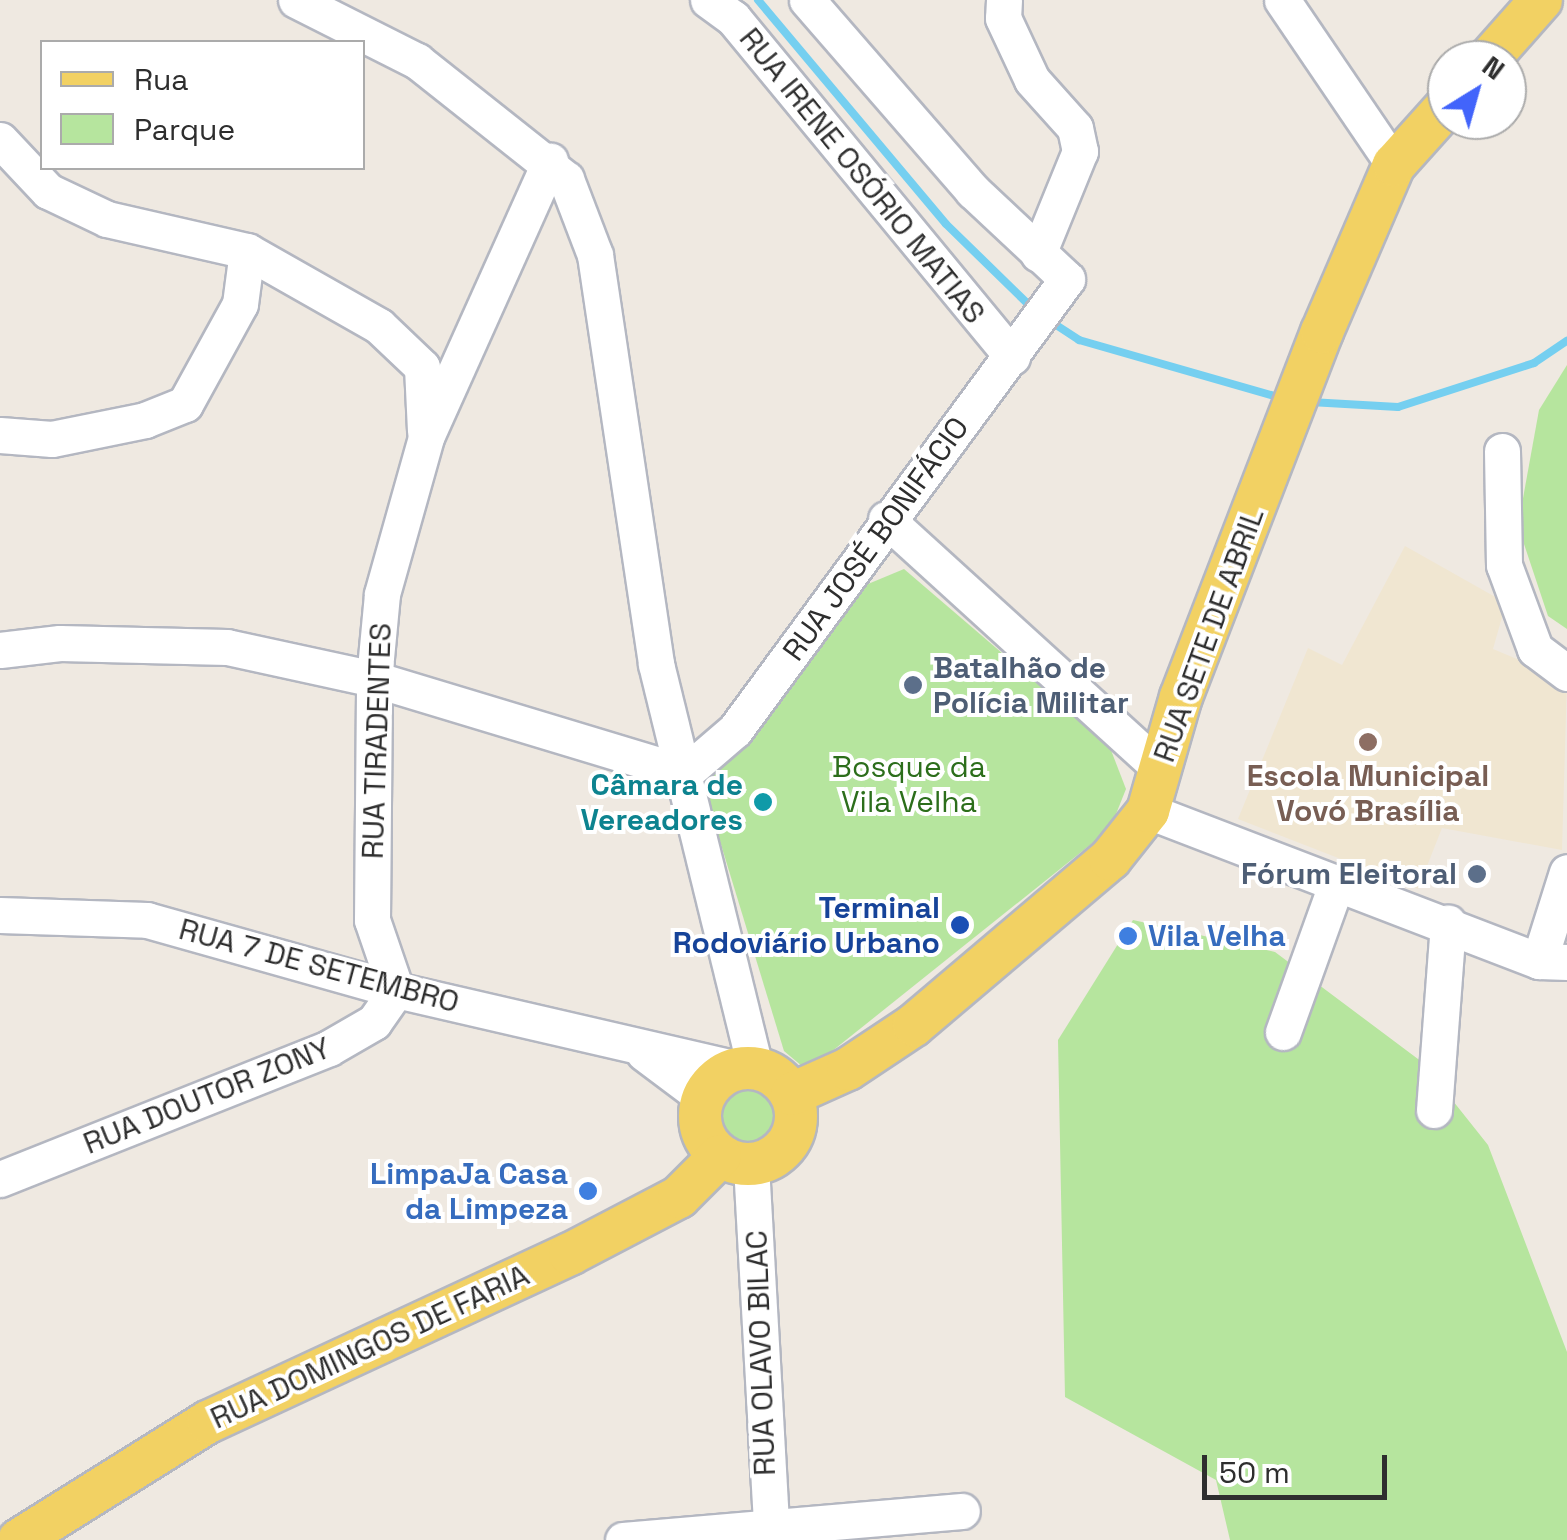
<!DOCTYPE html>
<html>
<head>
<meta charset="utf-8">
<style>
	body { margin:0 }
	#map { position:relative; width:1567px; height:1540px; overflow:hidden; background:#efe9e1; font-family:"Space Grotesk",sans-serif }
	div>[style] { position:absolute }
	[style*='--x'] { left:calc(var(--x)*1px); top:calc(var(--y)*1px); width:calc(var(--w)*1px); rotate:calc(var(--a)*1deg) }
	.education>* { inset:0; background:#f0e6d1 }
	.green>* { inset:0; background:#b6e59e }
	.round { border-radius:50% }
	.stream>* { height:8px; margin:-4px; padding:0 4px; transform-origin:4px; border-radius:4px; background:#75cff0 }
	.roads { filter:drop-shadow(2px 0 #b4b7c1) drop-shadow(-2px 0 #b4b7c1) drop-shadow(0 2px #b4b7c1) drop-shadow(0 -2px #b4b7c1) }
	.minor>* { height:35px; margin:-17.5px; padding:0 17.5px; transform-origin:17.5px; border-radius:17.5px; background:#fff }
	.major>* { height:42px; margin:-21px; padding:0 21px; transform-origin:21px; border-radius:21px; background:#f2d163 }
	.major>.ring { margin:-21px; padding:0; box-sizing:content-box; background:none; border:42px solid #f2d163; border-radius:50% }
	.dots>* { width:28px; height:28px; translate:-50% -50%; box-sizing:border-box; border:5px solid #fff; border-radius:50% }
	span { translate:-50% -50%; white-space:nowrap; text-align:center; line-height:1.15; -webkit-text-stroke:8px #fff; paint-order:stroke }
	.street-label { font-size:30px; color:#2e2e2e }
	.service-label { font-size:30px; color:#4e5e75; font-weight:700 }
	.left { translate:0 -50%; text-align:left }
	.right { translate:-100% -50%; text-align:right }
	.park-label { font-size:30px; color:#2c6e1b }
	.education-label { font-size:30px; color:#785e54; font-weight:700 }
	.culture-label { font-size:30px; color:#0d838f; font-weight:700 }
	.transit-label { font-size:30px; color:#164399; font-weight:700 }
	.shop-label { font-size:30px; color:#366cbe; font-weight:700 }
	.legend { position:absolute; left:40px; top:40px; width:325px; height:130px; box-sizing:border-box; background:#fff; border:2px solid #ababab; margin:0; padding:12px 18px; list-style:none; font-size:30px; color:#2e2e2e }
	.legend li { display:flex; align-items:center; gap:20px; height:50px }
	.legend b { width:50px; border:2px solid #ababab }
	.north { position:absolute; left:1427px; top:40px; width:100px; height:100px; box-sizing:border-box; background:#fff; border:2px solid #ababab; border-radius:50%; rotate:37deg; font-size:28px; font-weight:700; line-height:40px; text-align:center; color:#2e2e2e }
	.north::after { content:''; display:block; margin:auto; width:35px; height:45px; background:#4264fb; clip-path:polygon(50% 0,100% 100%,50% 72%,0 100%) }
	.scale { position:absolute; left:1202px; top:1455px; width:185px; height:45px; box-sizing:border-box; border:5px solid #2e2e2e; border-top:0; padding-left:12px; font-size:30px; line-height:35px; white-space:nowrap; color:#2e2e2e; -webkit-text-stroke:8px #fff; paint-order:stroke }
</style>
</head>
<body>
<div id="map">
	<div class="education">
		<div style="clip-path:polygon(1405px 546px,1506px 603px,1493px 649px,1567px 680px,1562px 850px,1442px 828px,1418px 889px,1238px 819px,1308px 648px,1342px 665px)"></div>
	</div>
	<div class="green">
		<div style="clip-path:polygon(1567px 365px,1567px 629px,1548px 616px,1518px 526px,1539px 410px)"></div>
		<div style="clip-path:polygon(904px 569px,1109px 745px,1126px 789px,1110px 829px,821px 1060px,803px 1067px,784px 1051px,701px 779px,868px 584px)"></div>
		<div style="clip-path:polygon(1133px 920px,1275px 952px,1422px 1062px,1488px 1145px,1567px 1352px,1567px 1540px,1230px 1540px,1216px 1480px,1065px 1397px,1058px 1040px)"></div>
		<div class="round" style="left:717px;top:1085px;width:64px;height:64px"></div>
	</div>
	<div class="stream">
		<div style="--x:758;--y:0;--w:292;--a:50"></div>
		<div style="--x:946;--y:224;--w:123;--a:44.3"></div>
		<div style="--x:1050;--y:321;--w:35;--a:33"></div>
		<div style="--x:1079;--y:340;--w:210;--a:16"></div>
		<div style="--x:1310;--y:402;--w:88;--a:3.3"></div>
		<div style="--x:1398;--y:407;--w:143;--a:-17.9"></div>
		<div style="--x:1534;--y:363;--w:40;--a:-34"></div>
	</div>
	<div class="roads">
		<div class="minor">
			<div style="--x:296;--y:0;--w:136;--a:26.8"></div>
			<div style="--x:417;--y:61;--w:190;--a:38.4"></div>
			<div style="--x:566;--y:179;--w:81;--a:69.1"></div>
			<div style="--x:595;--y:255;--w:414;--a:81.5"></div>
			<div style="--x:656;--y:664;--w:416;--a:76.2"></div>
			<div style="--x:708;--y:0;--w:31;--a:36"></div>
			<div style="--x:733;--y:18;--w:439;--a:50.5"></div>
			<div style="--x:1004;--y:0;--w:18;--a:93"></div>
			<div style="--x:1003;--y:18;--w:68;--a:64.9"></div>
			<div style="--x:1032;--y:80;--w:64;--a:48.1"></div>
			<div style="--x:1075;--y:128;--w:24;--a:78"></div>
			<div style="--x:1080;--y:151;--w:111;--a:112.2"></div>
			<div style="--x:1282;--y:0;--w:199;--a:55.8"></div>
			<div style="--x:0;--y:140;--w:70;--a:46.7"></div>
			<div style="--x:48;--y:191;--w:65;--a:25.4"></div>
			<div style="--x:107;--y:219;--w:144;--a:12.9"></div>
			<div style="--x:247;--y:251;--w:152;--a:29.6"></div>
			<div style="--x:379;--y:326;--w:59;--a:43.6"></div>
			<div style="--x:422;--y:367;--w:64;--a:87.3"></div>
			<div style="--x:0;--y:435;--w:52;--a:4.4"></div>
			<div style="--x:52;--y:439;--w:95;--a:-11.5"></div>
			<div style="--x:145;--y:420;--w:43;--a:-21.8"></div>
			<div style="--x:185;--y:404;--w:114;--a:-61.2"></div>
			<div style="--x:240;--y:304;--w:53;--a:-82.5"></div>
			<div style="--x:1502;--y:451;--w:114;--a:89"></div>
			<div style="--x:1504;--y:565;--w:90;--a:69.7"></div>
			<div style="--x:1535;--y:649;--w:40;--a:37"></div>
			<div style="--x:886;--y:519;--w:370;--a:42.3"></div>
			<div style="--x:0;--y:650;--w:60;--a:-6.7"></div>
			<div style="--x:60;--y:643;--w:167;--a:1.4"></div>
			<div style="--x:227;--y:647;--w:150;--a:12.3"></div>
			<div style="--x:374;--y:679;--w:325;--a:16.8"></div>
			<div style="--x:685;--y:773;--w:66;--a:-40.7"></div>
			<div style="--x:735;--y:730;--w:560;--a:-53.64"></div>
			<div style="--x:1067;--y:279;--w:129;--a:-136.9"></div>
			<div style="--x:973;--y:191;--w:253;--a:-131"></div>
			<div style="--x:1148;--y:811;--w:419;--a:21"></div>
			<div style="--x:1539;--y:961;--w:28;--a:2"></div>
			<div style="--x:0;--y:915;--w:147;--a:1.9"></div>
			<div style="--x:147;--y:920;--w:259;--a:15.7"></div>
			<div style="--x:396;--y:990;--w:352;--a:13"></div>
			<div style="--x:1539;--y:961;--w:93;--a:-72.5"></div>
			<div style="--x:396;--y:990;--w:74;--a:-108.9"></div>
			<div style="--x:372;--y:920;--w:241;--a:-89.5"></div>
			<div style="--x:374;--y:679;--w:85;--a:-84.6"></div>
			<div style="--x:382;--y:594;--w:163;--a:-74.3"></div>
			<div style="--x:426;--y:437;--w:303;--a:-65.8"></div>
			<div style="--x:1283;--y:1032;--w:159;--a:-70.2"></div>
			<div style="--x:644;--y:1053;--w:75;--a:36.9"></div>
			<div style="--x:1434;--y:1110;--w:188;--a:-85.7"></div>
			<div style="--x:751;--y:1165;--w:376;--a:86.8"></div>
			<div style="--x:0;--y:1179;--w:354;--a:-21.7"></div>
			<div style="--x:329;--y:1048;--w:52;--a:-30"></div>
			<div style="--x:374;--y:1022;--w:39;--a:-55"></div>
			<div style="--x:623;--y:1540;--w:340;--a:-4.9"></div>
		</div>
		<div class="major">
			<div style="--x:1488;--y:60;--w:80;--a:-48.5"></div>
			<div class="ring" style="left:700px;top:1068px;width:54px;height:54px"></div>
			<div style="--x:792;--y:1094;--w:61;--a:-24.1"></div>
			<div style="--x:848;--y:1069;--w:79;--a:-33.7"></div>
			<div style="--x:914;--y:1025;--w:257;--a:-40.3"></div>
			<div style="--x:1110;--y:859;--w:61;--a:-51.6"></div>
			<div style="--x:1148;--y:811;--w:119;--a:-73.9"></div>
			<div style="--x:1181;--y:697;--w:391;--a:-68.9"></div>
			<div style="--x:1322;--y:332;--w:182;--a:-66.7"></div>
			<div style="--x:1394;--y:165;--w:79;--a:-48.1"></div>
			<div style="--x:19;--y:1540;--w:223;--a:-32"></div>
			<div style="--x:208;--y:1422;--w:399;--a:-24.9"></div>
			<div style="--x:570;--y:1254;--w:123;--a:-27.6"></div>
			<div style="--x:679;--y:1197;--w:58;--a:-45"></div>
		</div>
	</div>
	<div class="dots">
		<div style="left:913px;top:685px;background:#5c6f8a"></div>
		<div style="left:1368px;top:742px;background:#8d6e63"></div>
		<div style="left:763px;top:802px;background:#0f9aa8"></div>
		<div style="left:1477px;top:874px;background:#5c6f8a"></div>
		<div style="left:960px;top:925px;background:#1a4fb4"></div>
		<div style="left:1128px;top:936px;background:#3f7fe0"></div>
		<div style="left:588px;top:1191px;background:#3f7fe0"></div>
	</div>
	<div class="street-label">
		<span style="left:862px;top:176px;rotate:51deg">RUA IRENE OSÓRIO MATIAS</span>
		<span style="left:876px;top:539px;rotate:-54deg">RUA JOSÉ BONIFÁCIO</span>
		<span style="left:1209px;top:635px;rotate:-70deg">RUA SETE DE ABRIL</span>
		<span style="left:377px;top:741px;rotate:-88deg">RUA TIRADENTES</span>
		<span style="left:319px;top:966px;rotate:15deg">RUA 7 DE SETEMBRO</span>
		<span style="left:207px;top:1096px;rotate:-22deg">RUA DOUTOR ZONY</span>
		<span style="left:370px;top:1347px;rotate:-25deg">RUA DOMINGOS DE FARIA</span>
		<span style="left:761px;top:1353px;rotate:-92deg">RUA OLAVO BILAC</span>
	</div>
	<div class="service-label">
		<span class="left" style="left:933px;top:685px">Batalhão de<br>Polícia Militar</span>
		<span class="right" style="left:1457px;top:874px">Fórum Eleitoral</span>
	</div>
	<div class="park-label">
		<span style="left:909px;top:784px">Bosque da<br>Vila Velha</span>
	</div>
	<div class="education-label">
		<span style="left:1368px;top:793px">Escola Municipal<br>Vovó Brasília</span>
	</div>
	<div class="culture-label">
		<span class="right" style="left:743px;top:802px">Câmara de<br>Vereadores</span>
	</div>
	<div class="transit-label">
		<span class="right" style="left:940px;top:925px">Terminal<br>Rodoviário Urbano</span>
	</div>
	<div class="shop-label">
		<span class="left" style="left:1148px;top:936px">Vila Velha</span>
		<span class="right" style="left:568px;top:1191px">LimpaJa Casa<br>da Limpeza</span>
	</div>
	<ul class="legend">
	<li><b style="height:12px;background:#f2d163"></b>Rua</li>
	<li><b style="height:28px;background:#b6e59e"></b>Parque</li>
	</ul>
	<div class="north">N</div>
	<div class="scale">50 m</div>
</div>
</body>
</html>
